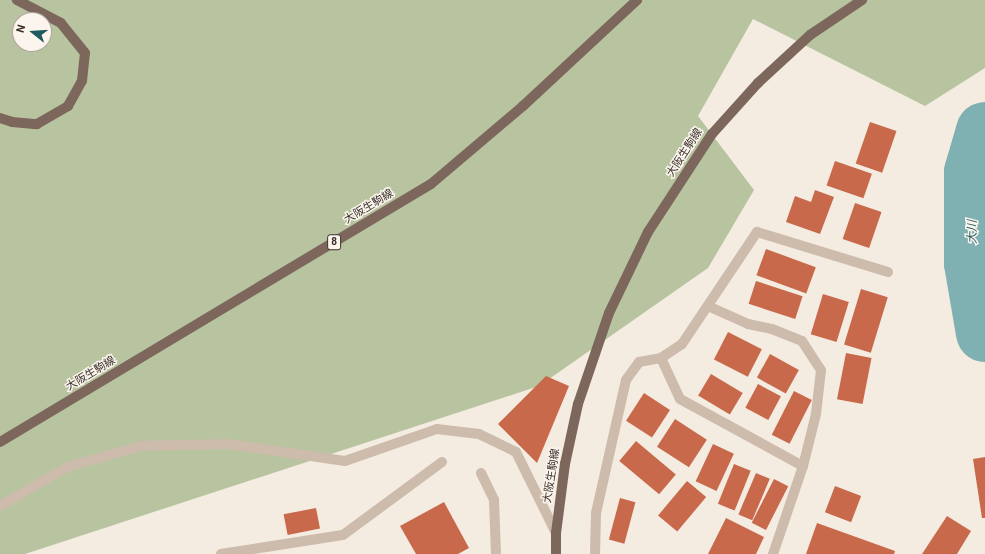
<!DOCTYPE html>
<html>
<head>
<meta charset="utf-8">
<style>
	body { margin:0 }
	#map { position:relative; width:985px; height:554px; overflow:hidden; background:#f4ebe1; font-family:Roboto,"Noto Sans JP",sans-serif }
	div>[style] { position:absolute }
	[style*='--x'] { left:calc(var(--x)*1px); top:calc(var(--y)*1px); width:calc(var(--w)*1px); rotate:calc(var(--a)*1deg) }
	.green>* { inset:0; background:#b8c4a0 }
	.river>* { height:58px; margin:-29px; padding:0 29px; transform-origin:29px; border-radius:29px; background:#7fb0b2 }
	.building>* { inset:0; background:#c8694b; transform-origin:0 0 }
	.minor>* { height:10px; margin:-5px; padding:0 5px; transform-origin:5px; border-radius:5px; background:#cdbbac }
	.major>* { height:10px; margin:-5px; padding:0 5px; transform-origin:5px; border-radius:5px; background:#7d675c }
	span { translate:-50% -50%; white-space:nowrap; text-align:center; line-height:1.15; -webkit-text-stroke:3px #fbf5ee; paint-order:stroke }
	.shield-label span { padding:1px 3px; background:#fbf5ee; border:1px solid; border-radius:3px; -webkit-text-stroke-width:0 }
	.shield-label { font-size:10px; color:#3b302b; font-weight:700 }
	.street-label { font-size:11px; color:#3b302b }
	.water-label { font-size:12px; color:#1f5a5e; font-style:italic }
	.north { position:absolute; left:12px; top:12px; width:40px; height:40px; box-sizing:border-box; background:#fbf5ee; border:1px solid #aea6a0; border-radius:50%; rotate:287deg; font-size:11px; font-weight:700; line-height:16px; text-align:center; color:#3b302b }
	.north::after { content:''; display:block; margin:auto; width:14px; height:18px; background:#1f5a5e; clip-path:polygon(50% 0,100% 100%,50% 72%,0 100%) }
</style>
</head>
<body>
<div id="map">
	<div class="green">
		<div style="clip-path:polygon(evenodd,0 0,985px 0,985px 68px,925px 106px,753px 19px,698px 116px,754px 190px,708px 268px,539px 386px,25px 554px,0 554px,0 0,20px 20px,44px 20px,44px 44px,20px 44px,20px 20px)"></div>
	</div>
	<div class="river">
		<div style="--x:985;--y:131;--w:43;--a:106.3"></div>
		<div style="--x:973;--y:172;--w:91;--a:90"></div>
		<div style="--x:973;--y:263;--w:71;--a:80.3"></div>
	</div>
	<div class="building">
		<div style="left:870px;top:122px;width:28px;height:44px;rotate:19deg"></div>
		<div style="left:835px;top:161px;width:39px;height:26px;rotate:19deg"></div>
		<div style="clip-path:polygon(815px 190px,834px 197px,820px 234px,786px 222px,795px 196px,811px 202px)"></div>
		<div style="left:855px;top:203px;width:28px;height:38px;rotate:19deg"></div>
		<div style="left:766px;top:249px;width:53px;height:28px;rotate:20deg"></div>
		<div style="left:756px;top:281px;width:49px;height:24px;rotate:18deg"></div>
		<div style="left:861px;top:289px;width:28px;height:58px;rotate:17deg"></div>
		<div style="left:823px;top:294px;width:27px;height:42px;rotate:17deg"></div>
		<div style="left:728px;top:332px;width:38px;height:31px;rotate:27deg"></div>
		<div style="left:846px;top:353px;width:26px;height:47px;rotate:11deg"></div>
		<div style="left:770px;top:354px;width:33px;height:27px;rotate:29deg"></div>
		<div style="left:711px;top:374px;width:37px;height:25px;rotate:31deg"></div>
		<div style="clip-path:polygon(546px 376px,569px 386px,537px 463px,498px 424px)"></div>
		<div style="left:758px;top:384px;width:26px;height:27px;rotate:28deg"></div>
		<div style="left:794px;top:391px;width:20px;height:49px;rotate:27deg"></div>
		<div style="left:644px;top:393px;width:31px;height:33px;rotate:33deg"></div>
		<div style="left:675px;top:419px;width:38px;height:33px;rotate:33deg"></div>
		<div style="left:636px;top:441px;width:52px;height:26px;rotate:40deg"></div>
		<div style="left:713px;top:444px;width:23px;height:41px;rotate:25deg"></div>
		<div style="clip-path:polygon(985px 457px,985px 518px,982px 518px,973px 459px)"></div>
		<div style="left:734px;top:464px;width:18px;height:43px;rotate:22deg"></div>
		<div style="left:756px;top:473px;width:15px;height:45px;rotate:23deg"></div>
		<div style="left:774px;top:479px;width:16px;height:49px;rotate:27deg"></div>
		<div style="left:687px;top:481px;width:25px;height:45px;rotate:40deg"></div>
		<div style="left:835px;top:486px;width:28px;height:28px;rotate:21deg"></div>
		<div style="left:620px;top:498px;width:16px;height:43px;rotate:15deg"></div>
		<div style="clip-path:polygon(444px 502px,469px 548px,458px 554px,416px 554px,400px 526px)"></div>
		<div style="left:316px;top:508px;width:21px;height:33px;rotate:79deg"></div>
		<div style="clip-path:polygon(947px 516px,971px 531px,957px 554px,922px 554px)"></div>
		<div style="clip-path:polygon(726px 518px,764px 537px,756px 554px,708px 554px)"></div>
		<div style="clip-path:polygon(817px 523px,895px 551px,894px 554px,806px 554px)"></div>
	</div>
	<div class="minor">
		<div style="--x:708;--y:306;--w:44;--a:24.2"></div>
		<div style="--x:748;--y:324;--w:25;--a:12"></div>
		<div style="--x:772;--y:329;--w:32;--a:22"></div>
		<div style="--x:802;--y:341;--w:35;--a:57"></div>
		<div style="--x:821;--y:370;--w:44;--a:96.5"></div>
		<div style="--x:816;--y:414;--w:54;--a:104"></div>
		<div style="--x:803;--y:466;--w:93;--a:108.8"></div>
		<div style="--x:661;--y:358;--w:45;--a:65.1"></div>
		<div style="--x:680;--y:399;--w:140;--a:28.6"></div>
		<div style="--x:481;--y:473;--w:30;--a:64"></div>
		<div style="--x:494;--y:500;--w:54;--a:87.9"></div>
		<div style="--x:0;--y:506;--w:78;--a:-30.2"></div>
		<div style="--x:67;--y:467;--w:77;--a:-15.8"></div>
		<div style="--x:141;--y:446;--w:87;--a:-1.3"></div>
		<div style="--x:228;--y:444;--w:118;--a:8.3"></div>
		<div style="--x:345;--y:461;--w:97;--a:-19.2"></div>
		<div style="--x:437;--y:429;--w:42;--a:6.8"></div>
		<div style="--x:479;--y:434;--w:41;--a:25.9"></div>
		<div style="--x:516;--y:452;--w:90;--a:63.7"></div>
		<div style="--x:221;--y:554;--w:123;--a:-8.9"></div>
		<div style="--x:343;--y:535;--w:123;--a:-36.4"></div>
		<div style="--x:595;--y:554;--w:41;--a:-88.6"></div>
		<div style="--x:596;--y:513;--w:136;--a:-77.3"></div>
		<div style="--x:626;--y:380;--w:22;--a:-54"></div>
		<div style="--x:639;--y:362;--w:22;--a:-10"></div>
		<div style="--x:661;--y:358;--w:25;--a:-34"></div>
		<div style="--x:682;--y:344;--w:135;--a:-56.2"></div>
		<div style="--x:757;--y:232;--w:137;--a:17"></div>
	</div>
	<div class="major">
		<div style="--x:0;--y:118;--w:13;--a:18"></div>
		<div style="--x:12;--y:122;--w:25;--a:5"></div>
		<div style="--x:37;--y:124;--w:36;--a:-30"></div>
		<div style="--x:68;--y:106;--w:29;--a:-61"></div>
		<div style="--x:82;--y:81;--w:28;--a:-84"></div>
		<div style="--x:85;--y:53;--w:38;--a:-129"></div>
		<div style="--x:61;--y:23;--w:50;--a:-152.4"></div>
		<div style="--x:0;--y:442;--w:502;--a:-30.91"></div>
		<div style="--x:431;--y:184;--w:121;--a:-40.3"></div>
		<div style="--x:523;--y:106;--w:156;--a:-42.9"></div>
		<div style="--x:556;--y:554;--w:21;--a:-90"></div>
		<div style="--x:556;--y:533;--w:70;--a:-82.6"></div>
		<div style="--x:565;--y:464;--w:61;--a:-77.8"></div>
		<div style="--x:578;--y:404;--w:96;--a:-71.2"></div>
		<div style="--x:609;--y:313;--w:90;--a:-64.3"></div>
		<div style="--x:648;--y:232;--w:117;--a:-56.9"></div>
		<div style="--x:712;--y:134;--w:69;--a:-48"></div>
		<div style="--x:758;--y:83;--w:71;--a:-42.7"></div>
		<div style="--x:810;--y:35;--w:63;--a:-33.9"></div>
	</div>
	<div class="shield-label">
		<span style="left:334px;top:242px">8</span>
	</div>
	<div class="street-label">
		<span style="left:685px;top:153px;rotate:-57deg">大阪生駒線</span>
		<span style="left:369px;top:207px;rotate:-31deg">大阪生駒線</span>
		<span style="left:91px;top:374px;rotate:-31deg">大阪生駒線</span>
		<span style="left:552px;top:476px;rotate:-81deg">大阪生駒線</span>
	</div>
	<div class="water-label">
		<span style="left:973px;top:232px;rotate:-90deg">大川</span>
	</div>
	<div class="north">N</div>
</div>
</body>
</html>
